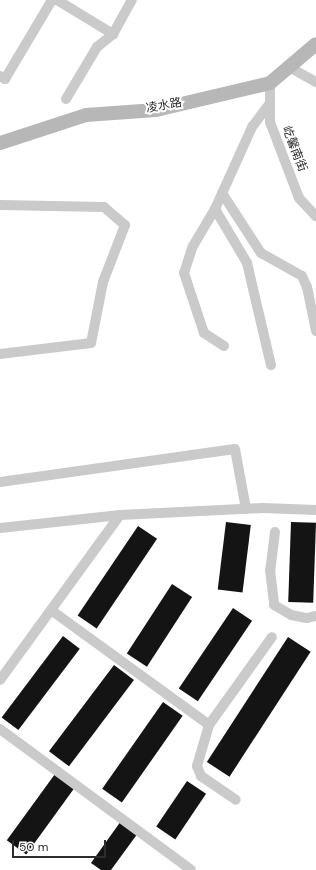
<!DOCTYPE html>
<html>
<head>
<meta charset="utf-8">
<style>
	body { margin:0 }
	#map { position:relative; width:316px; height:870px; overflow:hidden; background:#fff; font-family:"DM Sans","Noto Sans SC",sans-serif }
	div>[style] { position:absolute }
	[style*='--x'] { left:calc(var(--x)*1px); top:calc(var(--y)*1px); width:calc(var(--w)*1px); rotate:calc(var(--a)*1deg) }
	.building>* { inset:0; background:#141414; transform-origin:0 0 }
	.street>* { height:10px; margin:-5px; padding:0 5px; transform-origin:5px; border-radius:5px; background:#cacaca }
	.secondary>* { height:14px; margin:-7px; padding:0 7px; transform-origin:7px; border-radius:7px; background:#b7b7b7 }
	span { translate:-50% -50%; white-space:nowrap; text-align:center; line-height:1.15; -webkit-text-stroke:4px #fff; paint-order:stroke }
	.street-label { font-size:12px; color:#2d2d2d }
	.scale { position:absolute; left:12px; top:840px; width:94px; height:18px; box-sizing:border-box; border:2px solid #2d2d2d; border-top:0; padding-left:5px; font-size:12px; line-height:14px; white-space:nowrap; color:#2d2d2d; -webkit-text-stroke:3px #fff; paint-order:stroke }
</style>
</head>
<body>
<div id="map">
	<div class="building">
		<div style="left:226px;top:522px;width:25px;height:68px;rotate:7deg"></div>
		<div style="left:291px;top:522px;width:25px;height:80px;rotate:2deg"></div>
		<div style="left:138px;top:526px;width:23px;height:108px;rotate:34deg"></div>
		<div style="left:172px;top:584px;width:24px;height:83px;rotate:33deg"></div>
		<div style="left:233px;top:608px;width:23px;height:97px;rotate:34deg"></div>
		<div style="left:63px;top:636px;width:21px;height:102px;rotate:37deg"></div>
		<div style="left:288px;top:637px;width:27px;height:149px;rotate:33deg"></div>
		<div style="left:114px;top:665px;width:25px;height:108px;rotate:37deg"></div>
		<div style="left:163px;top:702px;width:24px;height:106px;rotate:35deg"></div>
		<div style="left:55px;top:774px;width:24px;height:82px;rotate:36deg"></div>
		<div style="left:187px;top:781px;width:23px;height:55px;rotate:34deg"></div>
		<div style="clip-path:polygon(121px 821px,138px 833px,111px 870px,101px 870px,91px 863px)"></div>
	</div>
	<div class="street">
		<div style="--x:57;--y:0;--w:66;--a:31.3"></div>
		<div style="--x:289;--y:67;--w:31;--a:29"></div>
		<div style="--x:0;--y:76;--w:6;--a:31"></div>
		<div style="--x:5;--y:79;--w:92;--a:-59.3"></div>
		<div style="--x:270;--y:83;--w:39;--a:90"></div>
		<div style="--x:270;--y:122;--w:81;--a:69.1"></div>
		<div style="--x:299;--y:198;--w:25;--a:47"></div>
		<div style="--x:66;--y:99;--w:61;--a:-59.2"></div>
		<div style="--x:97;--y:47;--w:21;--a:-39"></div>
		<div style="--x:113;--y:34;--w:39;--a:-61"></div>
		<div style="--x:222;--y:193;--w:72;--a:57"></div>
		<div style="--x:261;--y:253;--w:47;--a:29.3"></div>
		<div style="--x:302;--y:276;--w:12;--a:66"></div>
		<div style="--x:307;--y:287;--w:45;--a:78.4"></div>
		<div style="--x:0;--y:205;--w:104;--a:1.1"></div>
		<div style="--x:104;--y:207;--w:28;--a:41"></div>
		<div style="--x:125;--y:225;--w:61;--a:111.1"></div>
		<div style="--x:103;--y:282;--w:62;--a:101.1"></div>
		<div style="--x:91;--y:343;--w:92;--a:173.1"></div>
		<div style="--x:215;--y:209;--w:63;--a:59.3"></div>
		<div style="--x:247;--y:263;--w:105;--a:76.8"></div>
		<div style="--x:224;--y:346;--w:24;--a:-147"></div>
		<div style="--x:204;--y:333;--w:63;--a:-108.4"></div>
		<div style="--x:184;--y:273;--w:28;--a:-72"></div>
		<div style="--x:193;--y:246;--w:43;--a:-59.3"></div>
		<div style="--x:215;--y:209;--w:90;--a:-65.7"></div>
		<div style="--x:252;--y:127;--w:30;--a:-53"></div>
		<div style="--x:0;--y:482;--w:237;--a:-8"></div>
		<div style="--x:235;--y:449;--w:61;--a:79.6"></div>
		<div style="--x:0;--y:528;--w:121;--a:-6.2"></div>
		<div style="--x:120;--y:515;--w:143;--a:-2.8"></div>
		<div style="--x:263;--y:508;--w:53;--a:2.2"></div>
		<div style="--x:275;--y:532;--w:38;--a:97"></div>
		<div style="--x:270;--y:570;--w:35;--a:83"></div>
		<div style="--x:274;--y:605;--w:20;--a:30"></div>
		<div style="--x:291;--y:615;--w:16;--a:11"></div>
		<div style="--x:307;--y:618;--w:9;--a:-13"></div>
		<div style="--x:51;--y:610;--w:195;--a:36"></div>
		<div style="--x:209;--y:725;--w:43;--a:106.3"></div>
		<div style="--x:197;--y:766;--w:11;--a:68"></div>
		<div style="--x:201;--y:776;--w:42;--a:34.4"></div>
		<div style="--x:0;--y:680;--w:204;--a:-54"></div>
		<div style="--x:209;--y:725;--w:108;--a:-54.4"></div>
		<div style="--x:0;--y:729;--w:237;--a:36.4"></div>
	</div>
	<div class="secondary">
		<div style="--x:0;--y:143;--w:90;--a:-18"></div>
		<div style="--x:86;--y:115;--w:70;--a:-4.1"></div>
		<div style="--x:156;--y:110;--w:117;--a:-13.3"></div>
		<div style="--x:270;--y:83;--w:60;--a:-40.3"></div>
	</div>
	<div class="street-label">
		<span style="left:164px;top:106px;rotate:-10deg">凌水路</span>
		<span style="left:294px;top:149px;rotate:69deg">屹馨南街</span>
	</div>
	<div class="scale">50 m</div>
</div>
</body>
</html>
